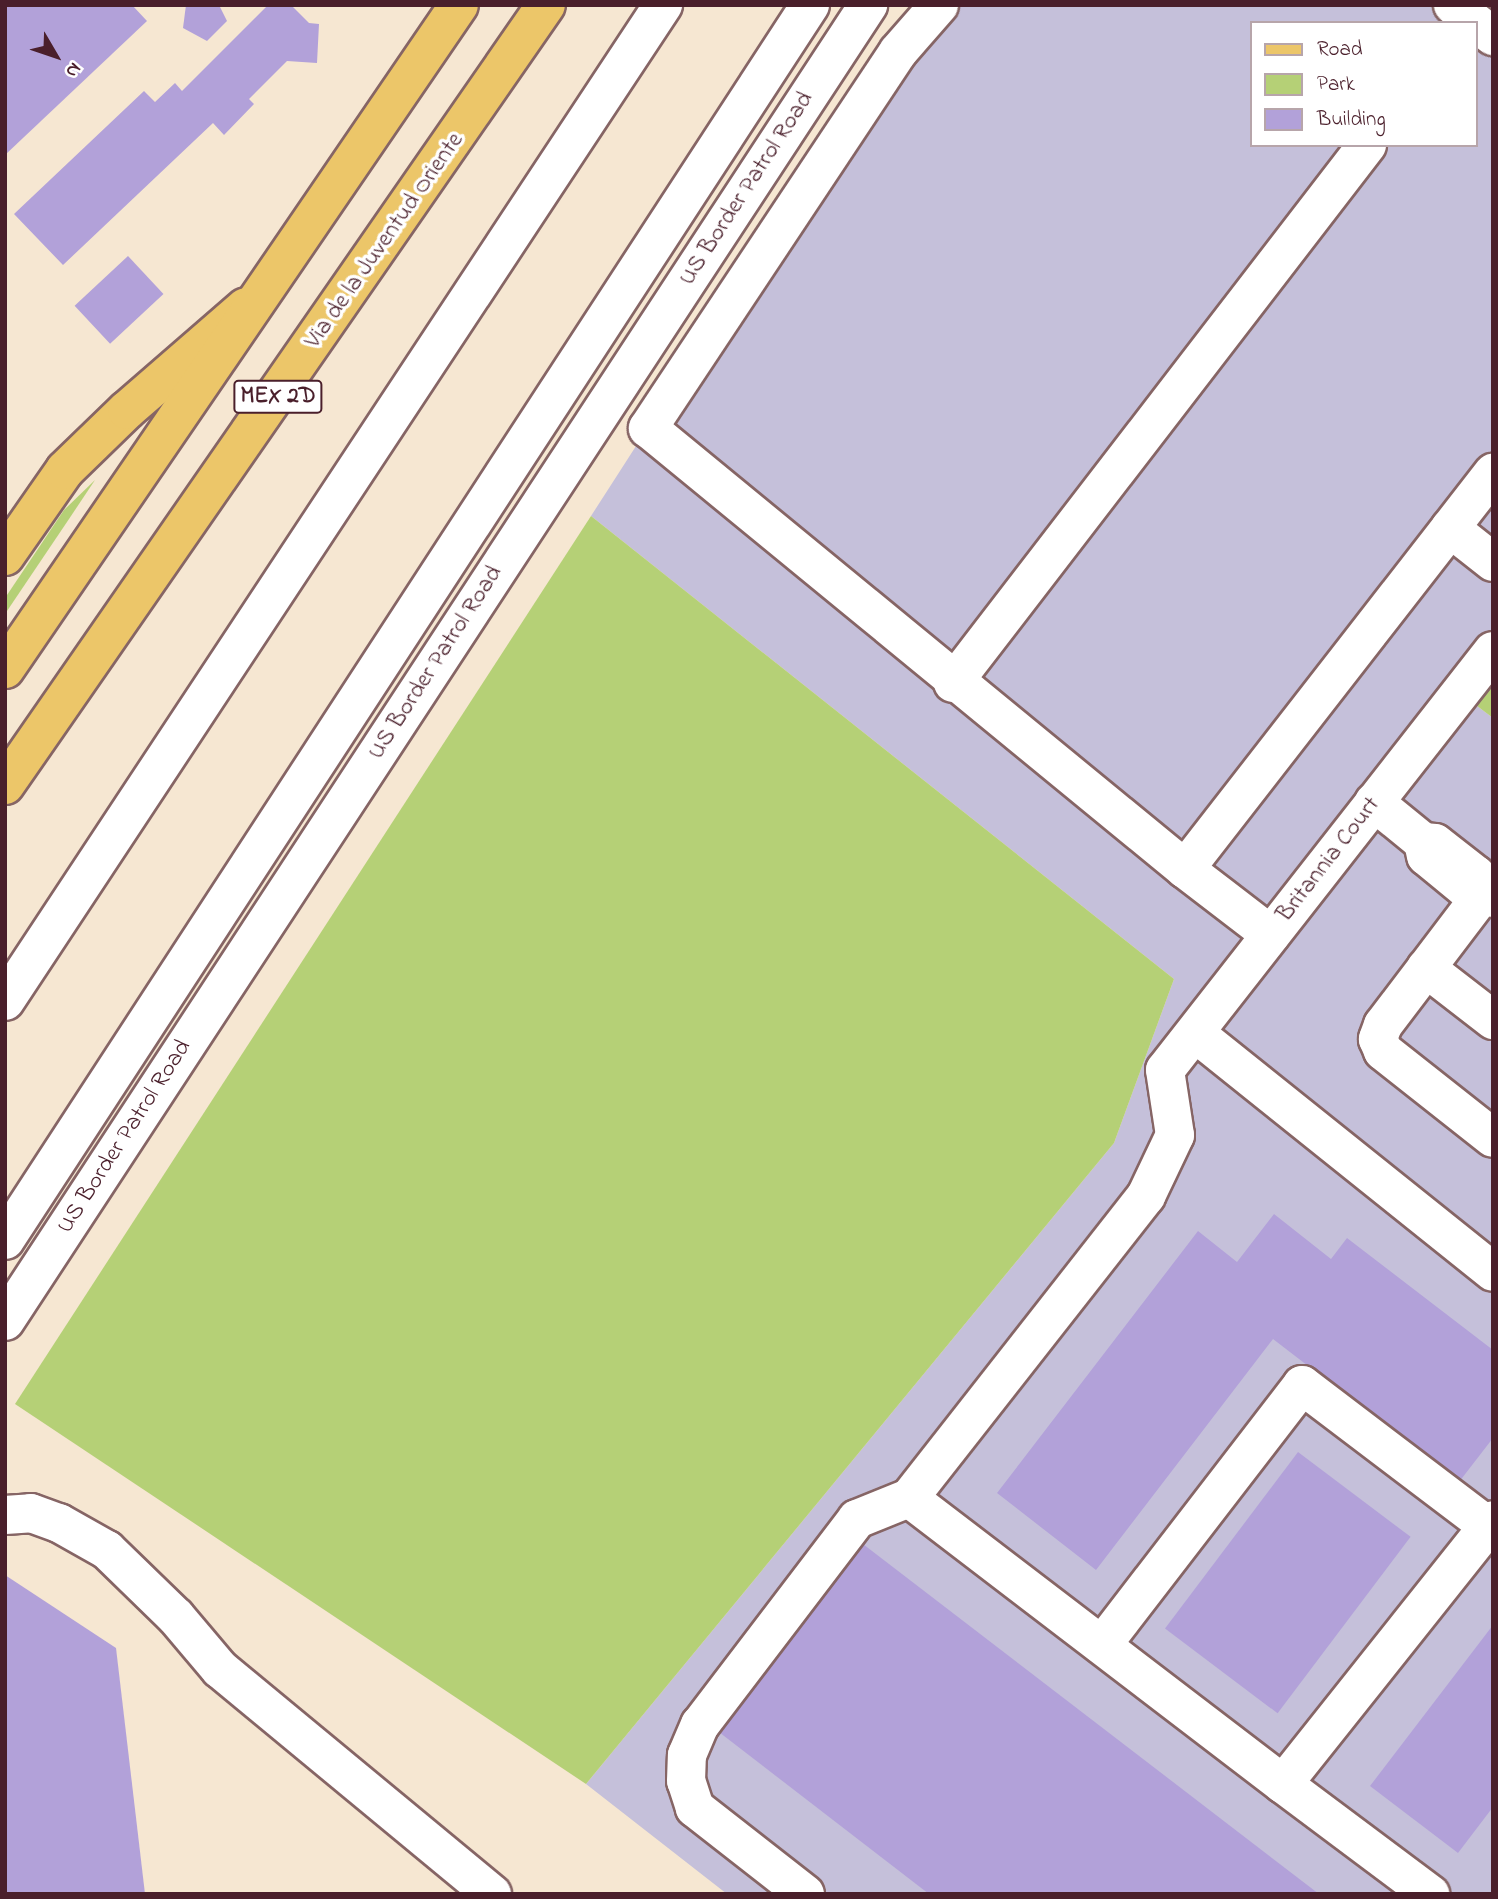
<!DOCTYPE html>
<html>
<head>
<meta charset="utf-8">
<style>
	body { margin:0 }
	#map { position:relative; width:1498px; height:1899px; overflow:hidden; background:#f6e7d2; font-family:"Indie Flower",sans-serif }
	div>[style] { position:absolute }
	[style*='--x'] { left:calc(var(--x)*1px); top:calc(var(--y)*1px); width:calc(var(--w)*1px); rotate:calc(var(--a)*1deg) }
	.industrial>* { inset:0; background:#c5c0da }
	.green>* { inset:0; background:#b5d076 }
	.building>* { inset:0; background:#b2a1d9; transform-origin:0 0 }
	.roads { filter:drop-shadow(2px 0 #866565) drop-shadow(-2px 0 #866565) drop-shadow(0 2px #866565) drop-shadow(0 -2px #866565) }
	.minor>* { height:38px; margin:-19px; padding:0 19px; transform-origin:19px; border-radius:19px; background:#fff }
	.major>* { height:38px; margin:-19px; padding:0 19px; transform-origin:19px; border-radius:19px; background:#ecc669 }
	.highway>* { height:38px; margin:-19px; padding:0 19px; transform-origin:19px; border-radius:19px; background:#ecc669 }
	span { translate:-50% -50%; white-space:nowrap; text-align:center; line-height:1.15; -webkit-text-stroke:7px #fff; paint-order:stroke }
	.shield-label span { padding:2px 5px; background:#fff; border:2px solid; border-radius:5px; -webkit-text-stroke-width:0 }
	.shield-label { font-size:23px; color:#4a1f2b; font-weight:700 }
	.street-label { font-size:24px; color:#4a1f2b }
	.frame { position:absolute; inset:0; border:7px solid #4a1f2b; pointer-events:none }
	.legend { position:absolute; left:1250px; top:21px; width:228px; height:126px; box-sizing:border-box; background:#fff; border:2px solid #b7a5aa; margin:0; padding:9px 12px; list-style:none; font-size:21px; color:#4a1f2b }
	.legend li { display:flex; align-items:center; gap:14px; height:35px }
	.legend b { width:35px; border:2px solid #b7a5aa }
	.north { position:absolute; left:21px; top:21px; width:70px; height:70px; -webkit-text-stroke:5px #fff; paint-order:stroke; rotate:129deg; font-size:19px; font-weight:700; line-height:28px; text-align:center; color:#4a1f2b }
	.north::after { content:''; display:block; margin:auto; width:24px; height:32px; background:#4a1f2b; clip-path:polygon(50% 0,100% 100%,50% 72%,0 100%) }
</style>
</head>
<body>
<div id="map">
	<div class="industrial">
		<div style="clip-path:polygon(evenodd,920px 5px,1493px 5px,1493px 651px,1460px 693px,1493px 718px,1493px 1894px,727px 1894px,586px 1784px,1114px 1143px,1174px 979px,591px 516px,920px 5px,1251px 23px,1475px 23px,1475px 145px,1251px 145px,1251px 23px)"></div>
	</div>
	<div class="green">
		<div style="clip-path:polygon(95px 480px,69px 519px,5px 614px,5px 598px,64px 510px)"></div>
		<div style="clip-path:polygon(591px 516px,1174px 979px,1114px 1143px,586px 1784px,15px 1404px)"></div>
		<div style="clip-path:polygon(1493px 651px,1493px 718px,1460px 693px)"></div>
	</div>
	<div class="building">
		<div style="clip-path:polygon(5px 5px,132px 5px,147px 21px,5px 155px)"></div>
		<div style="clip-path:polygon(186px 5px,219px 5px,227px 21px,207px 41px,183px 28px)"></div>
		<div style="clip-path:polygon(268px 5px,291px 5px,309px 23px,319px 24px,317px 63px,287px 61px,249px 99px,254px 104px,224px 135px,213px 123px,63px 265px,14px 214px,144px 91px,155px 102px,175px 83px,182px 91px)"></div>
		<div style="left:128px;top:256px;width:52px;height:73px;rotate:47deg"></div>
		<div style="clip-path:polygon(1274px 1214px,1331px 1259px,1347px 1238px,1493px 1350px,1493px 1438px,1459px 1482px,1273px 1339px,1096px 1570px,997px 1493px,1198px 1231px,1237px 1262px)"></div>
		<div style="left:1298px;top:1452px;width:141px;height:221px;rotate:37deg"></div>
		<div style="clip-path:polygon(859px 1541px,1319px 1894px,929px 1894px,715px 1729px)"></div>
		<div style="clip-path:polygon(5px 1575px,116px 1648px,145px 1894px,5px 1894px)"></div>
		<div style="clip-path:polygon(1493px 1625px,1493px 1807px,1458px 1853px,1370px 1786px)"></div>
	</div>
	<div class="roads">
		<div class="minor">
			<div style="--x:939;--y:5;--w:62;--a:131.1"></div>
			<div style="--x:898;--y:52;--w:452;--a:123.6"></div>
			<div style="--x:648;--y:428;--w:695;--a:39.39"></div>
			<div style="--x:1185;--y:869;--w:502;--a:-52.13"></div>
			<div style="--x:1453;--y:5;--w:51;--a:37.8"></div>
			<div style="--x:1450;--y:528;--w:55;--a:38.3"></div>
			<div style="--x:1493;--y:651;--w:532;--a:128.05"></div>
			<div style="--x:1165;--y:1070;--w:66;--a:81.3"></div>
			<div style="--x:1175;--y:1135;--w:68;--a:115.4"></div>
			<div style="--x:1146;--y:1196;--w:384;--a:128.1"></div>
			<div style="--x:909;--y:1498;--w:471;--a:37.4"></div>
			<div style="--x:1283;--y:1784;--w:337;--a:-51.5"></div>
			<div style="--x:953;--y:683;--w:679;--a:-52.42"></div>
			<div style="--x:1374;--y:802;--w:63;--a:39.2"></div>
			<div style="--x:1423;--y:842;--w:12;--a:5"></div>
			<div style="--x:1435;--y:843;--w:52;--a:38"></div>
			<div style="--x:1476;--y:875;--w:19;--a:65"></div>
			<div style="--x:1484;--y:892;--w:19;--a:-168"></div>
			<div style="--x:1465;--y:888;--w:50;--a:-140.6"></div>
			<div style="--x:1426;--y:856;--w:14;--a:-102"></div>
			<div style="--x:1185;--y:869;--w:108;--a:37.5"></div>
			<div style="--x:1493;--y:898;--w:11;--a:-146"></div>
			<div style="--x:1484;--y:892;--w:167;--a:127.2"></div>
			<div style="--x:1383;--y:1025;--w:15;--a:110"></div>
			<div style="--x:1378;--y:1039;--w:13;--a:67"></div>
			<div style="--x:1383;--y:1051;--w:140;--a:38.3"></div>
			<div style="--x:1426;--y:968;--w:85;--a:37.8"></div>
			<div style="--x:5;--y:1001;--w:1194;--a:-56.55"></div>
			<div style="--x:1195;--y:1033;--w:382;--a:38.7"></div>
			<div style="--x:5;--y:1240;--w:1474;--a:-56.9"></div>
			<div style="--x:5;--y:1321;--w:1574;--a:-56.74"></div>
			<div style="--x:5;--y:1515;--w:26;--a:-4"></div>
			<div style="--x:31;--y:1513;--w:30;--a:20"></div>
			<div style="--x:59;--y:1523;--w:55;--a:29.4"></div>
			<div style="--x:107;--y:1550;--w:96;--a:44.2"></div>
			<div style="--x:176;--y:1617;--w:68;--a:49.8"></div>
			<div style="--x:220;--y:1669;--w:353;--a:39.6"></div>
			<div style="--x:1102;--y:1645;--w:328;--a:-52.4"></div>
			<div style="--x:1302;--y:1385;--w:233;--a:37.2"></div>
			<div style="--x:1283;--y:1784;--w:184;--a:36.8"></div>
			<div style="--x:805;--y:1894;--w:140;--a:-142"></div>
			<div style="--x:695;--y:1808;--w:28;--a:-108"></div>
			<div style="--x:686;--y:1781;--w:26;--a:-88"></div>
			<div style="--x:687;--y:1755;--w:33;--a:-67"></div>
			<div style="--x:700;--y:1725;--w:259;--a:-52.7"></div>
			<div style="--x:857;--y:1519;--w:56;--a:-22"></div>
		</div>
		<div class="major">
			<div style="--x:5;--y:556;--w:105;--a:-55.1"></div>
			<div style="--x:65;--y:470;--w:86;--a:-44.1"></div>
			<div style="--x:127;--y:410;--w:157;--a:-40.9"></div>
		</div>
		<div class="highway">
			<div style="--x:5;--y:669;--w:804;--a:-55.64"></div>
			<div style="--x:5;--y:785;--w:949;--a:-55.26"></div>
		</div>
	</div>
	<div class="shield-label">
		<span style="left:278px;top:397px">MEX 2D</span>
	</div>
	<div class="street-label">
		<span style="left:747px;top:189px;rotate:-57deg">US Border Patrol Road</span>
		<span style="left:385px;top:241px;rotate:-55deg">Via de la Juventud Oriente</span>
		<span style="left:436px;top:663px;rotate:-57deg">US Border Patrol Road</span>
		<span style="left:1329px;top:860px;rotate:-52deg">Britannia Court</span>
		<span style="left:125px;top:1137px;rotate:-57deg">US Border Patrol Road</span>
	</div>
	<div class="frame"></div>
	<ul class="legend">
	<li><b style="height:9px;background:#ecc669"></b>Road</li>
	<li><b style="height:19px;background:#b5d076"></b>Park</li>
	<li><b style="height:19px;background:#b2a1d9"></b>Building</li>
	</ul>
	<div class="north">N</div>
</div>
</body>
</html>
